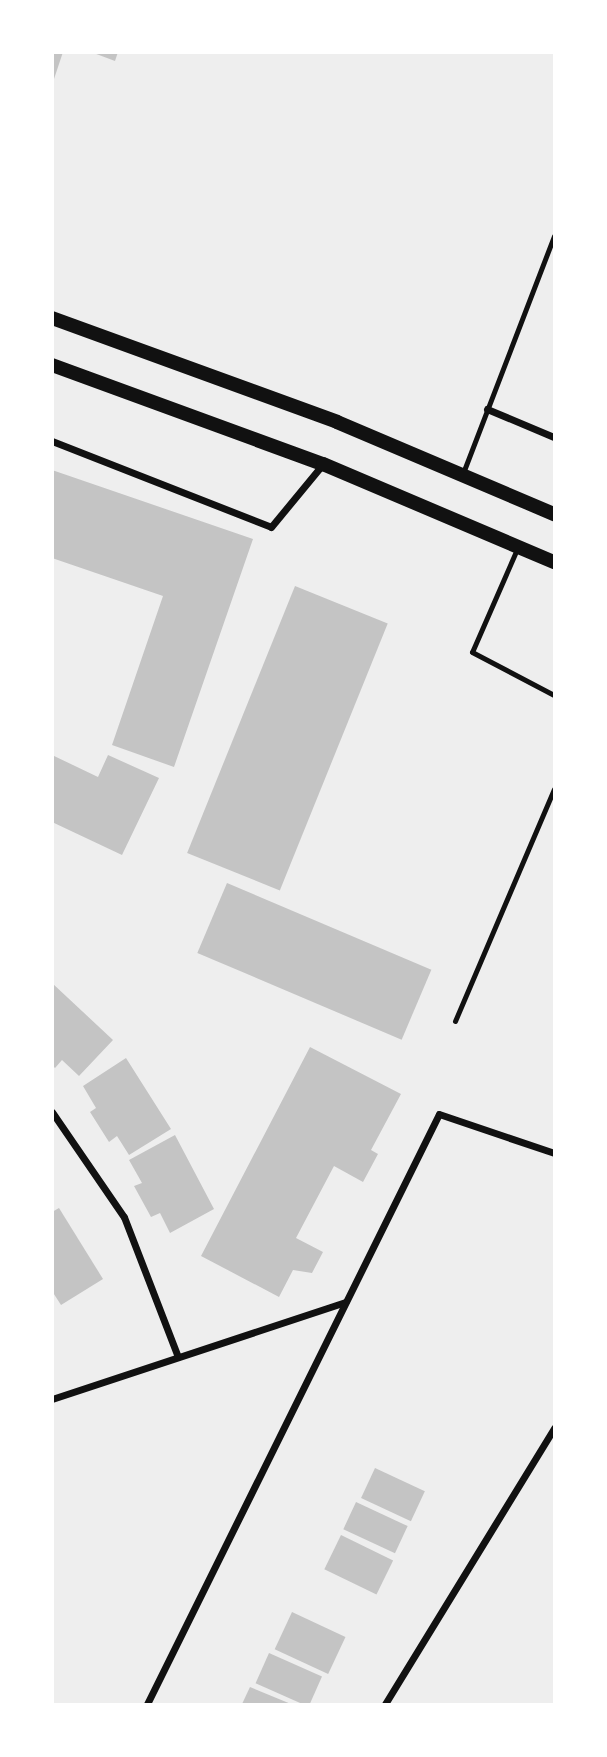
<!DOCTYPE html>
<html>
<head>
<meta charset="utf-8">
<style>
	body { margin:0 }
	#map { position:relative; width:607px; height:1757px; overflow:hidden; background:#fff; font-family:Overpass,sans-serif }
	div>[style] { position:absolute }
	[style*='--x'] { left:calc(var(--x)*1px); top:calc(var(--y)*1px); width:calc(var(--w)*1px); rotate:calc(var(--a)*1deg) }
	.green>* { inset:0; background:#eee; transform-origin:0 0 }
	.building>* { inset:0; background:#c4c4c4; transform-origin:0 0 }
	.service>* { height:5px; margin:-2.5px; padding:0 2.5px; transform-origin:2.5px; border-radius:2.5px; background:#111 }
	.minor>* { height:7px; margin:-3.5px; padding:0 3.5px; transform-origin:3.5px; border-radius:3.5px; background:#111 }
	.secondary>* { height:14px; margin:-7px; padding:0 7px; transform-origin:7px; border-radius:7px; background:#111 }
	span { translate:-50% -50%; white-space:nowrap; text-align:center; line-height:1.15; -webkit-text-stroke:6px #fff; paint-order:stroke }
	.frame { position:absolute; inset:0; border:54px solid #fff; pointer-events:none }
</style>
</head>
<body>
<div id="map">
	<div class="green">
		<div style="left:53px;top:53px;width:501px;height:1651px"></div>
	</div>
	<div class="building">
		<div style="clip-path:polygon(52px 52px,63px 52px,53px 82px,52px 82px)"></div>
		<div style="clip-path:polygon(91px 52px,118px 52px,115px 61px)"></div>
		<div style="clip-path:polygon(52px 470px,253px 539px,174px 767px,112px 745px,163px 596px,52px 558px)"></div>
		<div style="left:295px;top:586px;width:100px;height:288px;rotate:22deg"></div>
		<div style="clip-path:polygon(52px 755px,98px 777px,108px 755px,159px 778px,122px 855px,52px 822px)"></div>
		<div style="left:227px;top:883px;width:222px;height:76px;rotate:23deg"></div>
		<div style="clip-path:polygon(52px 983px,113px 1040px,79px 1076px,62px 1060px,55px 1068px,52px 1065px)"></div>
		<div style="clip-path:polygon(310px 1047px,401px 1094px,371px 1150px,378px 1154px,363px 1182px,334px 1166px,296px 1238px,323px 1252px,312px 1273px,293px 1270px,279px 1297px,201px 1256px)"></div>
		<div style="clip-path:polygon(126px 1058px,171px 1129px,129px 1155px,117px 1136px,109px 1142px,90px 1112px,96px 1108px,83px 1086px)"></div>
		<div style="clip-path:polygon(175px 1135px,214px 1209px,170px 1233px,160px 1213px,151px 1217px,134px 1186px,142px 1183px,129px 1160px)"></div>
		<div style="clip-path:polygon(59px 1208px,103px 1279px,61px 1305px,52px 1291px,52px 1212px)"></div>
		<div style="left:375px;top:1468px;width:55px;height:33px;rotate:25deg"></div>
		<div style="left:356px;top:1502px;width:57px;height:30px;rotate:25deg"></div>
		<div style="left:341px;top:1535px;width:58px;height:38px;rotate:26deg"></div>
		<div style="left:292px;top:1612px;width:59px;height:41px;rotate:25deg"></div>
		<div style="left:269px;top:1653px;width:58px;height:33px;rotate:24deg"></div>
		<div style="clip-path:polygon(250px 1687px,291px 1704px,242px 1704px)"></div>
	</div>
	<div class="service">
		<div style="--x:463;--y:473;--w:254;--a:-69"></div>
		<div style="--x:517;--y:549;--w:112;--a:113.6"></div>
		<div style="--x:472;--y:652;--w:93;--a:27.7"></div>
		<div style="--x:455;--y:1021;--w:252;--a:-66.9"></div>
	</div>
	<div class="minor">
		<div style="--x:487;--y:409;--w:73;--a:22.7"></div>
		<div style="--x:52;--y:441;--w:235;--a:21.4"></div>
		<div style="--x:271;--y:527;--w:82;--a:-50.5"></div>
		<div style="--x:52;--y:1112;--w:127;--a:55.6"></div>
		<div style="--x:124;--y:1217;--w:150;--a:68.9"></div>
		<div style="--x:52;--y:1399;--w:309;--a:-18.3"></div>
		<div style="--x:147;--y:1704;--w:658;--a:-63.67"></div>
		<div style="--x:439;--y:1114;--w:121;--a:18.7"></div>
		<div style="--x:385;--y:1704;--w:324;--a:-58.5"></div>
	</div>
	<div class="secondary">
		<div style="--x:52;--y:318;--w:303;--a:20"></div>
		<div style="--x:337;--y:422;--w:236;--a:23"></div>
		<div style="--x:52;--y:365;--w:289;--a:20.1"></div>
		<div style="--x:323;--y:464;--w:251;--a:23"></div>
	</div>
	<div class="frame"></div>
</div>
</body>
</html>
